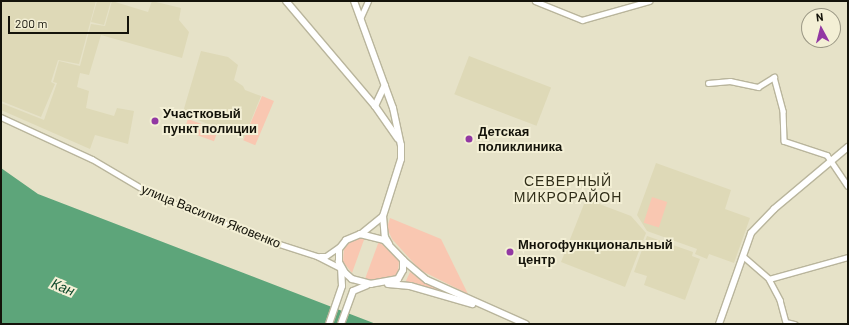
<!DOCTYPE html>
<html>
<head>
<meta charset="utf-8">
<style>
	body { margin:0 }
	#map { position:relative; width:849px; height:325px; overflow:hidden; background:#e6e2c8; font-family:Barlow,sans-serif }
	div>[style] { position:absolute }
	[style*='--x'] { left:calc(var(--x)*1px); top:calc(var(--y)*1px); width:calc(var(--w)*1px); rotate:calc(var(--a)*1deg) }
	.built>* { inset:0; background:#ded9b7; transform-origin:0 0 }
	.green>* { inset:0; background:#f9c7b1; transform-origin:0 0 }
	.water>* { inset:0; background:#5da57a }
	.roads { filter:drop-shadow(1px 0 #b9b59c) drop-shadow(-1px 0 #b9b59c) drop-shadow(0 1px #b9b59c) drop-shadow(0 -1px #b9b59c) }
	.minor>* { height:4.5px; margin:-2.25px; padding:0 2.25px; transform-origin:2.25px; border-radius:2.25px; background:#fff }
	.major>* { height:6px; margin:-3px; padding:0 3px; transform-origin:3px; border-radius:3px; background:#fff }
	.dots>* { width:11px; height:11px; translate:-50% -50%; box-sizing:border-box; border:2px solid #f3efd5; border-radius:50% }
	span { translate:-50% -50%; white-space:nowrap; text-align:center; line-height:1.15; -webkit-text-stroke:4px #f3efd5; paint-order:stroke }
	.poi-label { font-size:13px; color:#14130a; font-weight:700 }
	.left { translate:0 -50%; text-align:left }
	.street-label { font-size:13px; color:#14130a }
	.neighbourhood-label { font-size:14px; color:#312e19; letter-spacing:1px }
	.water-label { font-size:14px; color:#124b2d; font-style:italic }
	.frame { position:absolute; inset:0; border:2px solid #14130a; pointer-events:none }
	.north { position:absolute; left:801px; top:8px; width:40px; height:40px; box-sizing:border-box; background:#f3efd5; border:1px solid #9a9784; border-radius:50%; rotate:353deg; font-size:11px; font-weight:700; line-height:16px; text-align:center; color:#14130a }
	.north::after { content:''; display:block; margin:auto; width:14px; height:18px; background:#9238a3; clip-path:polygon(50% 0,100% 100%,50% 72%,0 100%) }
	.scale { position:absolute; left:8px; top:16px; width:121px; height:18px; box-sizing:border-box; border:2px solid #14130a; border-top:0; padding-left:5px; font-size:12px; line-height:14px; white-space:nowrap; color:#14130a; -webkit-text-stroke:3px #f3efd5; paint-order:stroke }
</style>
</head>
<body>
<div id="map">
	<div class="built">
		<div style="clip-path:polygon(1px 1px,96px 1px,79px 64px,58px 60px,51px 82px,55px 84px,41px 117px,1px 101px)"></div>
		<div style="clip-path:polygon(97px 1px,111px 1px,104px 25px,91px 22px)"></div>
		<div style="clip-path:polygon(112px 1px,148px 12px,152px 1px,181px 8px,179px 20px,189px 32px,182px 58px,101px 35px,89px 75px,80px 73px,77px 87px,89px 91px,86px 108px,114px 116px,117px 108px,134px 111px,128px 144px,95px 135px,90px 149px,1px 110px,1px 103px,44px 120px,57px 83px,53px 82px,59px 61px,80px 66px,91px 24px,105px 26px)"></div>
		<div style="clip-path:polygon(201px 51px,228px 57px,238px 65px,234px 80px,243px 86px,245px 90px,261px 96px,244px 138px,185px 115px,183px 112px)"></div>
		<div style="left:469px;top:56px;width:88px;height:41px;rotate:21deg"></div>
		<div style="clip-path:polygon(656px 163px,731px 190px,725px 209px,750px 218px,734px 263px,709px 254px,707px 259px,695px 254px,697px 249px,647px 231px,637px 215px)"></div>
		<div style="clip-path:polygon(586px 199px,631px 216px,646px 233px,625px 287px,561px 262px)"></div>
		<div style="clip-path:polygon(647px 236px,693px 252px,692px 256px,700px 259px,685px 300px,644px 285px,647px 276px,634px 272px)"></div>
	</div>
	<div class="green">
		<div style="left:262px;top:96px;width:13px;height:48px;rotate:23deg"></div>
		<div style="left:188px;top:119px;width:32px;height:12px;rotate:20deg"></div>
		<div style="left:652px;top:197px;width:16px;height:27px;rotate:18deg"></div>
		<div style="clip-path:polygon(390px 218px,441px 239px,468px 294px,420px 270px,392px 239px,387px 228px)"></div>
		<div style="clip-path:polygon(365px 237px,352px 273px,343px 262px,344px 247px,354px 239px)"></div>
		<div style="clip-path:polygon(379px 241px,399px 261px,398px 273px,395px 277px,374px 281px,365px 279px)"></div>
		<div style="clip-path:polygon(410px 272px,421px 280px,475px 304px,405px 283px)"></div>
	</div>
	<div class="water">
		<div style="clip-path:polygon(1px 168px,38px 194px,376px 324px,1px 324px)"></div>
	</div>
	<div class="roads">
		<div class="minor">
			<div style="--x:535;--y:1;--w:51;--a:22"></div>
			<div style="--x:582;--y:20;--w:70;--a:-15.8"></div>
			<div style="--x:360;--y:19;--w:20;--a:-66"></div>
			<div style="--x:708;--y:83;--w:22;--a:-5"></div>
			<div style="--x:730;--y:81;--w:29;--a:12"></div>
			<div style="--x:758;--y:87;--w:19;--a:-32"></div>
			<div style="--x:774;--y:77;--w:35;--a:75"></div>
			<div style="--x:783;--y:111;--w:30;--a:88"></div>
			<div style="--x:784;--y:141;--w:45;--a:18"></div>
			<div style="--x:827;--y:155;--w:37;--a:56"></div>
			<div style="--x:1;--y:117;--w:100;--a:24.8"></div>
			<div style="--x:92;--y:159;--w:71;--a:30.5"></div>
			<div style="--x:153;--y:195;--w:129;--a:21.4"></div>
			<div style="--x:273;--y:242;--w:46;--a:17.7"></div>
			<div style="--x:317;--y:256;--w:27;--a:27"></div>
			<div style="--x:320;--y:256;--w:6;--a:0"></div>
			<div style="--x:326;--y:256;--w:16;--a:-35"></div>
			<div style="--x:743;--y:256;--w:35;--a:41"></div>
			<div style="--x:769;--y:279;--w:24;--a:62"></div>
			<div style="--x:780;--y:300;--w:23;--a:75"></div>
			<div style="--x:786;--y:322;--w:9;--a:13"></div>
			<div style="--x:769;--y:279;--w:82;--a:-15.6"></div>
		</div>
		<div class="major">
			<div style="--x:286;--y:1;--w:138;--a:49.7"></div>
			<div style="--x:375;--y:106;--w:40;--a:55.1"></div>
			<div style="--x:354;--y:1;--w:114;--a:70"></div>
			<div style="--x:393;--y:108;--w:38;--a:78"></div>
			<div style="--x:401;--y:145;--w:14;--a:90"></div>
			<div style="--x:401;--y:159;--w:60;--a:107.5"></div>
			<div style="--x:383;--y:216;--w:21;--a:85"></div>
			<div style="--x:385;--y:237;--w:8;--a:60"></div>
			<div style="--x:375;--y:106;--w:23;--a:-65"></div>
			<div style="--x:360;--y:234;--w:25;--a:14"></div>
			<div style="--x:384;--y:240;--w:28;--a:46"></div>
			<div style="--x:403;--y:260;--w:10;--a:90"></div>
			<div style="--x:403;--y:270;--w:10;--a:119"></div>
			<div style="--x:398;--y:279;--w:27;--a:170"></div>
			<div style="--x:371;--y:284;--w:20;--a:-165"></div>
			<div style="--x:352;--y:279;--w:9;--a:-139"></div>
			<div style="--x:345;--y:273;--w:13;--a:-119"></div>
			<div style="--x:339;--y:262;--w:13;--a:-90"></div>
			<div style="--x:339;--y:249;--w:11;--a:-52"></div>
			<div style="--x:346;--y:240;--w:15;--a:-23"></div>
			<div style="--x:361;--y:234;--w:28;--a:-39"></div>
			<div style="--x:403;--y:260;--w:31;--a:40"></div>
			<div style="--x:427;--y:280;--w:108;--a:24"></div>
			<div style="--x:388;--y:284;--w:22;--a:5"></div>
			<div style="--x:410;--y:286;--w:65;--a:16.2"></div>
			<div style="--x:329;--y:324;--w:40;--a:-71.1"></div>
			<div style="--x:342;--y:286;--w:17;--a:-93"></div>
			<div style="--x:341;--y:324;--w:35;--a:-70"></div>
			<div style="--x:353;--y:291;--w:15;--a:-23"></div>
			<div style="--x:719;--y:324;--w:96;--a:-70.6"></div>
			<div style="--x:751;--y:233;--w:33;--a:-46"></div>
			<div style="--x:774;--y:209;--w:97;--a:-40"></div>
		</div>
	</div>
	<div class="dots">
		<div style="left:155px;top:121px;background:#9238a3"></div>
		<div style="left:469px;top:139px;background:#9238a3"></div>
		<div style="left:510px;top:252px;background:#9238a3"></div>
	</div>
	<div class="poi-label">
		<span class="left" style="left:163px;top:121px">Участковый<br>пункт полиции</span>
		<span class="left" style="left:478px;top:139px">Детская<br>поликлиника</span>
		<span class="left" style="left:518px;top:252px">Многофункциональный<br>центр</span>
	</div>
	<div class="street-label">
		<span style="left:211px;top:216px;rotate:22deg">улица Василия Яковенко</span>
	</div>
	<div class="neighbourhood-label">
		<span style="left:568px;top:189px">СЕВЕРНЫЙ<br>МИКРОРАЙОН</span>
	</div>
	<div class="water-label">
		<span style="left:63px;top:287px;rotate:23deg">Кан</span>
	</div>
	<div class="frame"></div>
	<div class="north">N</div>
	<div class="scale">200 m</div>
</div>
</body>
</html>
